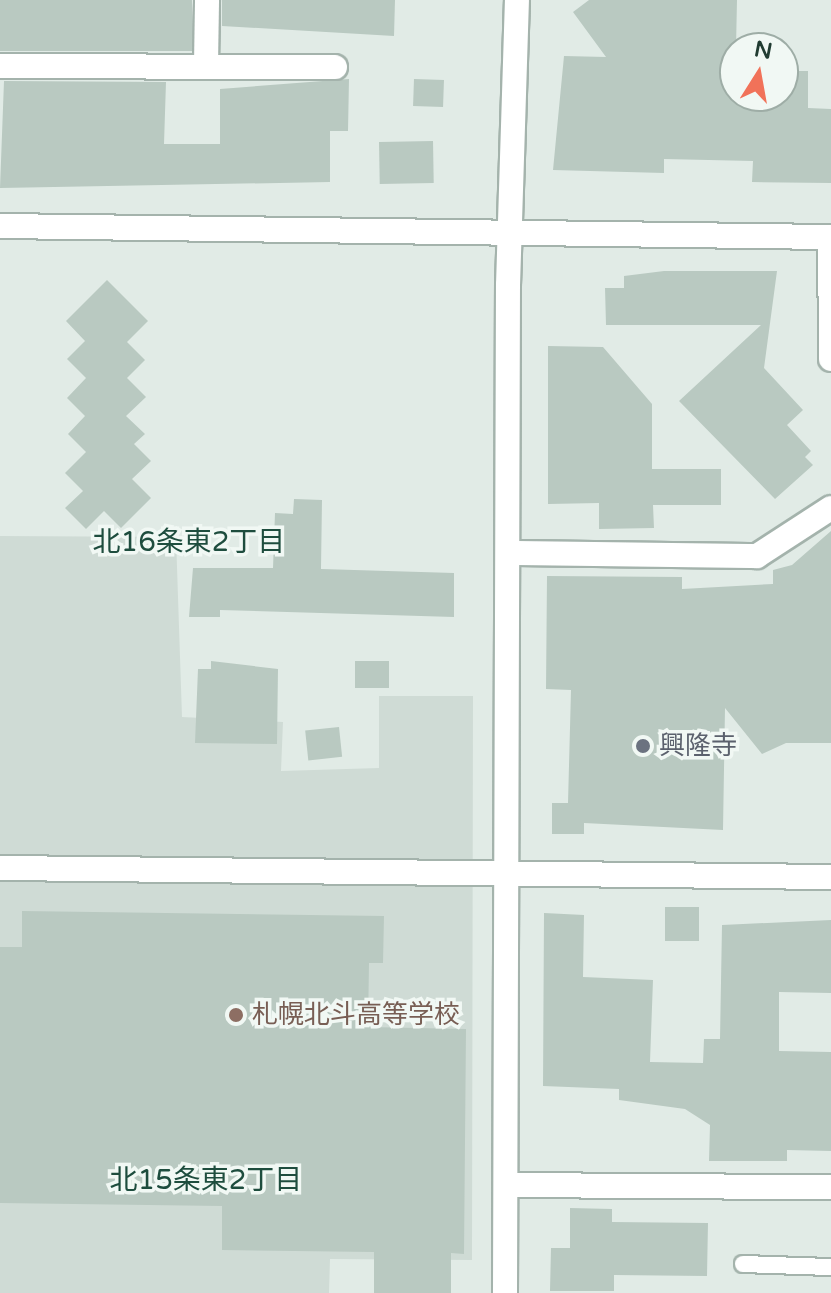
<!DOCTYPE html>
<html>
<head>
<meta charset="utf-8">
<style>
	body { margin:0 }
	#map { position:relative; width:831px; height:1293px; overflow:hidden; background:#e1ebe6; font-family:"Varela Round","Noto Sans JP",sans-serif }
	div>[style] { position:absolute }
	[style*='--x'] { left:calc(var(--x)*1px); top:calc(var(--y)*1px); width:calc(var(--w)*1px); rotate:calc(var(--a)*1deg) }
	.built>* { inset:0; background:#cfdbd5 }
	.building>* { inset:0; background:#b9c9c1; transform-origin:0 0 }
	.roads { filter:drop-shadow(2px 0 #a4b3ac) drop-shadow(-2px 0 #a4b3ac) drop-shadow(0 2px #a4b3ac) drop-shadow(0 -2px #a4b3ac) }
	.service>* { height:16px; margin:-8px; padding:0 8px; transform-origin:8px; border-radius:8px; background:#fff }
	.minor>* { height:24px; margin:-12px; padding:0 12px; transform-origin:12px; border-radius:12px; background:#fff }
	.tertiary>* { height:24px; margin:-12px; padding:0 12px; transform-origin:12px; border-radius:12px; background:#fff }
	.dots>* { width:22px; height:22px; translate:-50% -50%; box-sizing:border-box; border:4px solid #f1f8f4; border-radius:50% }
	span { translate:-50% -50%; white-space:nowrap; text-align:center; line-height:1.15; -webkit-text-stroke:7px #f1f8f4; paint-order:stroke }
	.worship-label { font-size:26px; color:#5b616d }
	.left { translate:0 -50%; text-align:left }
	.education-label { font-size:26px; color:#785e54 }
	.neighbourhood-label { font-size:28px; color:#1e4d3e }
	.north { position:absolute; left:719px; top:32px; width:80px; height:80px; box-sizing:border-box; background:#f1f8f4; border:2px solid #9eada6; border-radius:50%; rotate:11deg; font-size:22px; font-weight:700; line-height:32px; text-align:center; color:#213c32 }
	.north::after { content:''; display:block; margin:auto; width:28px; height:36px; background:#f17259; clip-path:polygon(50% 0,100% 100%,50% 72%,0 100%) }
</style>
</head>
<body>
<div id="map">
	<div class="built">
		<div style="clip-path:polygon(0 536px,176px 537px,182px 717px,283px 722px,281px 771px,379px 768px,379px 696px,473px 696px,472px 1260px,330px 1259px,329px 1293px,0 1293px)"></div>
	</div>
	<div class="building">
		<div style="left:0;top:0;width:192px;height:51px"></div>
		<div style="clip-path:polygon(222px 0,395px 0,394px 36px,222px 26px)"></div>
		<div style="clip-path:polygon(589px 0,737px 0,735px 96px,783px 96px,783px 71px,808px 71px,808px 108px,831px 109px,831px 183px,752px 182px,753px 161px,664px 159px,664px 173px,553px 170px,564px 56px,606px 57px,573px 12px)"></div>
		<div style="clip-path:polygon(349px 79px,348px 131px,330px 131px,330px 182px,0 188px,4px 81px,166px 82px,164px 144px,220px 144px,220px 89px)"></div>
		<div style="left:414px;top:79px;width:30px;height:27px;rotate:2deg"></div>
		<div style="left:433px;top:141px;width:42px;height:54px;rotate:89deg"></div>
		<div style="clip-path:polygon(664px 271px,777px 271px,764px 368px,803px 410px,787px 425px,811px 451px,805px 457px,813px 465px,775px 499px,679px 401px,761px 325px,606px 325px,605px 288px,624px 288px,624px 276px)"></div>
		<div style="clip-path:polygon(107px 280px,148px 321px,127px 342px,145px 360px,127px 378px,146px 397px,126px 416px,145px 434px,134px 444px,151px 461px,132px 479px,151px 498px,121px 528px,104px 511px,86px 529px,65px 508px,83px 491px,65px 473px,86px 452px,68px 434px,85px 416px,67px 398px,86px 378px,67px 359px,85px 341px,66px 321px)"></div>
		<div style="clip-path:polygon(548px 346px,603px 347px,652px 404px,652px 469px,721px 469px,721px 505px,653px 505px,654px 528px,599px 529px,599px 503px,548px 504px)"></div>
		<div style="clip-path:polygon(294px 499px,322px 500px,321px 569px,454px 573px,454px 617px,220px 610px,220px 617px,189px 617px,193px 568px,273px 568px,275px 513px,293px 514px)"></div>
		<div style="clip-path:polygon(831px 531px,831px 743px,786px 743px,762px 754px,725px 708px,723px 830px,584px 823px,584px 834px,552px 834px,552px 803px,568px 803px,571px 690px,546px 689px,547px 576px,682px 577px,682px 589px,773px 584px,773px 570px,792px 565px)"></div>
		<div style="clip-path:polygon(211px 661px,278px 669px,277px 744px,195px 743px,198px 669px,211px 669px)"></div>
		<div style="left:355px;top:661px;width:34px;height:27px"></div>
		<div style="left:339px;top:727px;width:30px;height:34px;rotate:84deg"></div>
		<div style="left:665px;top:907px;width:34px;height:34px"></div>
		<div style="clip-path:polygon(22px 911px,384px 916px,383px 963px,369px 963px,368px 1027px,466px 1029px,464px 1254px,451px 1253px,451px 1293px,374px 1293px,374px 1252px,222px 1250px,222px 1206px,0 1203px,0 947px,22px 947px)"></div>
		<div style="clip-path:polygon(544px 913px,584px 915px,583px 977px,653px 980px,650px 1062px,703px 1063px,704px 1039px,720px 1039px,722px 925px,831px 920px,831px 993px,779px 992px,779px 1051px,831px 1052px,831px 1151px,787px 1150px,787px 1161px,709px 1161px,710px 1125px,685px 1109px,619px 1100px,619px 1089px,543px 1086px)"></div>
		<div style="clip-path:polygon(570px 1208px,612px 1209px,612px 1222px,708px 1223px,707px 1276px,614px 1275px,614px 1291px,550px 1291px,551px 1248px,570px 1248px)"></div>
	</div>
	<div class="roads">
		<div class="service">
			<div style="--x:743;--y:1264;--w:88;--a:2"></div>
		</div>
		<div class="minor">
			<div style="--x:206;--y:65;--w:65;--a:-89.1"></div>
			<div style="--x:0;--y:66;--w:335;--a:0.2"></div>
			<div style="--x:0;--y:226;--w:831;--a:0.76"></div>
			<div style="--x:830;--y:237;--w:122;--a:89.5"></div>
			<div style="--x:509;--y:553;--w:248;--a:0.7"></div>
			<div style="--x:757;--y:556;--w:88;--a:-33"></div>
			<div style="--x:0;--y:868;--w:831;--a:0.62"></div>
			<div style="--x:508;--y:1185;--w:323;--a:0.4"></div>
		</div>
		<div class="tertiary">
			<div style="--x:505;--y:1293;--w:1008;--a:-89.83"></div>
			<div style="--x:508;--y:285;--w:285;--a:-88.2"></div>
		</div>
	</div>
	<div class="dots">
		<div style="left:643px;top:746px;background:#6b7280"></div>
		<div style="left:236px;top:1015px;background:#8d6e63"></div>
	</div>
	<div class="worship-label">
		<span class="left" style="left:659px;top:746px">興隆寺</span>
	</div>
	<div class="education-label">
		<span class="left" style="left:252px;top:1015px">札幌北斗高等学校</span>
	</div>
	<div class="neighbourhood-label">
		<span style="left:189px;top:542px">北16条東2丁目</span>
		<span style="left:206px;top:1180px">北15条東2丁目</span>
	</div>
	<div class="north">N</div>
</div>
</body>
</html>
